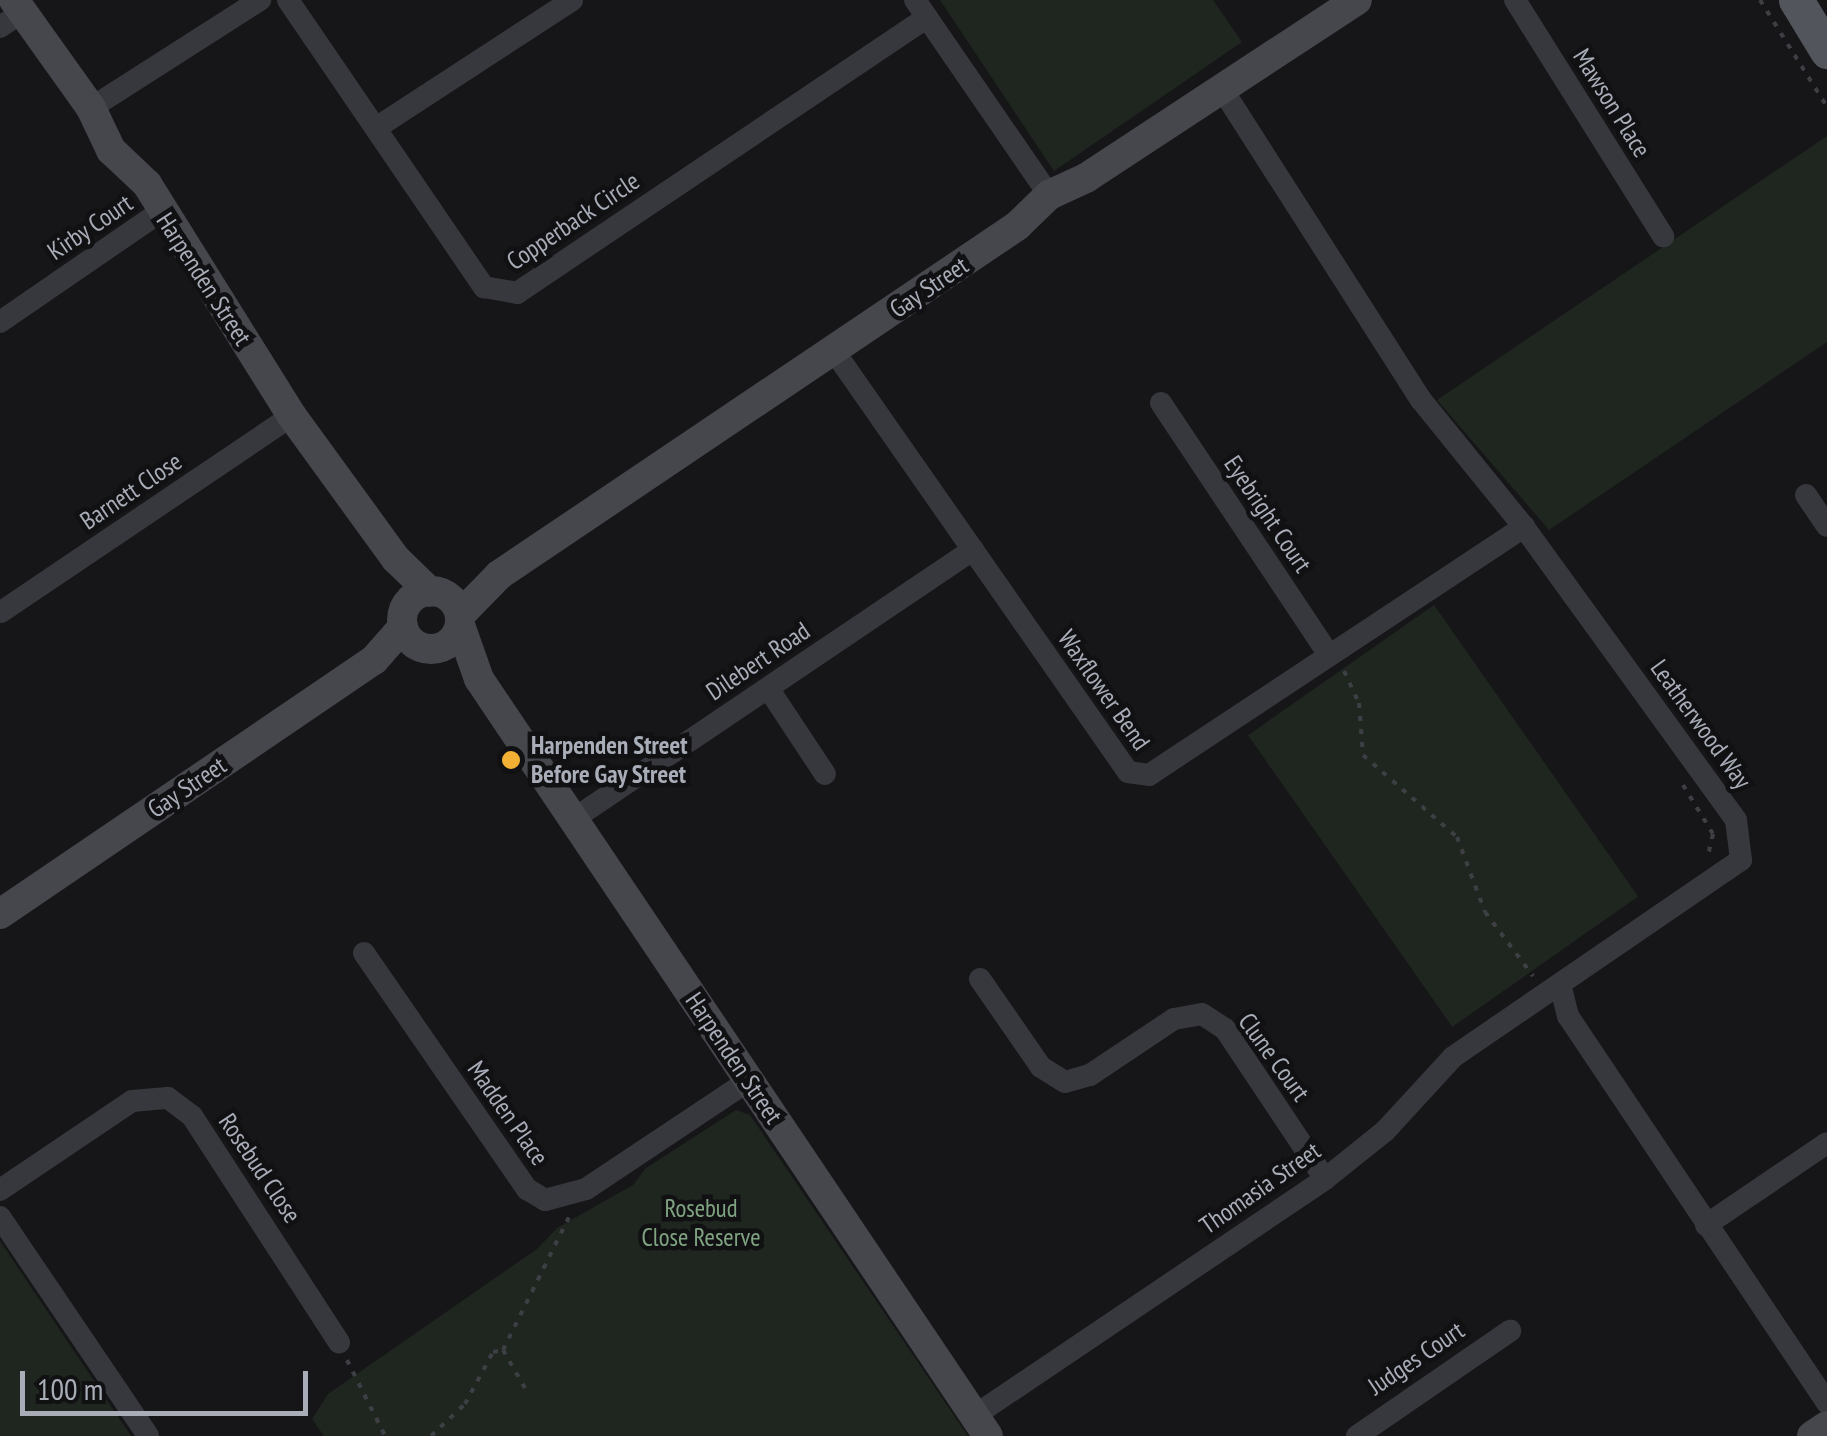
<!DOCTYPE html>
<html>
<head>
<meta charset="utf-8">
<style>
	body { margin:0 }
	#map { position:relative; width:1827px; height:1436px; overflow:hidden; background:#161618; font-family:"PT Sans Narrow",sans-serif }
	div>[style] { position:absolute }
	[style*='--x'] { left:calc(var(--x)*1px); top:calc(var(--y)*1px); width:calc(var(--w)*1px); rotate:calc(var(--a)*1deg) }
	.green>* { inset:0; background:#1e261f; transform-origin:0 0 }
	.path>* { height:4px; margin-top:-2px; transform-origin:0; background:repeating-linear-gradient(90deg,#3d3f44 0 5px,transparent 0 13px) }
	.street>* { height:22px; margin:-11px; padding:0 11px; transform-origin:11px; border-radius:11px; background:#37383d }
	.secondary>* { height:30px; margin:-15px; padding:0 15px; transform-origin:15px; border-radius:15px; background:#45474d }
	.secondary>.ring { margin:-15px; padding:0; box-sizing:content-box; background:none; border:30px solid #45474d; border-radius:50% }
	.primary>* { height:35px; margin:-17.5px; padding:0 17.5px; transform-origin:17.5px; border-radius:17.5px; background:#53555c }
	.dots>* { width:28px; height:28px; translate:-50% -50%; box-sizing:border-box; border:5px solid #111113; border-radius:50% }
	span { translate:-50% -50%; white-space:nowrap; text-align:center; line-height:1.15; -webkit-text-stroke:9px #111113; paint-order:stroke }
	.street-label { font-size:25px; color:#a8adb8 }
	.poi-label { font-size:25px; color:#a8adb8; font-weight:700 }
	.left { translate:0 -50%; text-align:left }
	.park-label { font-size:25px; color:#7fa381 }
	.scale { position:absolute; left:20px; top:1371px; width:288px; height:45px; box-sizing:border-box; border:5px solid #a8adb8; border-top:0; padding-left:12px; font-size:30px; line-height:35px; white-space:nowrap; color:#a8adb8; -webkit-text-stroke:8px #111113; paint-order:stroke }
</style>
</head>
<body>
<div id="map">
	<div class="green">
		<div style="clip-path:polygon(940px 0,1213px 0,1242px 42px,1054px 171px)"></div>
		<div style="clip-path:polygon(1827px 136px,1827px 342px,1549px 530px,1437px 400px)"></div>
		<div style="left:1434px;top:605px;width:356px;height:227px;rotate:55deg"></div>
		<div style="clip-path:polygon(736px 1110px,750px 1115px,968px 1436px,324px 1436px,312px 1419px,328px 1394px,537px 1249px,557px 1228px,633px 1185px,646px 1168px)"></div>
		<div style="clip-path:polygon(0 1241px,131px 1436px,0 1436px)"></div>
	</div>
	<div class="path">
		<div style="--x:1760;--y:0;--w:126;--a:57.9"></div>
		<div style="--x:1344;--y:671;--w:35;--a:65"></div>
		<div style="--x:1359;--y:703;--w:52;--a:85.6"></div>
		<div style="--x:1363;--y:755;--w:125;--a:41.1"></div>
		<div style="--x:1457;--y:837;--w:80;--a:69.5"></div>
		<div style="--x:1485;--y:912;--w:80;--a:53.1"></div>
		<div style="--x:1683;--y:785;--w:57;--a:58.5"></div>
		<div style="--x:1713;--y:834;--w:23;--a:103"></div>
		<div style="--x:503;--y:1350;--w:52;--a:60"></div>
		<div style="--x:347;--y:1360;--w:85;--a:63.4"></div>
		<div style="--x:431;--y:1436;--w:47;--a:-43.3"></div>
		<div style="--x:465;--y:1404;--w:59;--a:-61.7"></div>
		<div style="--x:493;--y:1352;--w:10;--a:-11"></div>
		<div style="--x:503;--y:1350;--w:148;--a:-63.6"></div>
	</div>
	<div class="street">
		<div style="--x:288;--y:0;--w:348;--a:55.7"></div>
		<div style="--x:484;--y:287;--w:34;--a:10"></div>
		<div style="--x:517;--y:293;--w:494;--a:-33.9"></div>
		<div style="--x:915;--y:0;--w:237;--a:55.5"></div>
		<div style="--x:1515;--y:0;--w:279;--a:57.9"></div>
		<div style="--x:0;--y:27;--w:27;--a:-34"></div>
		<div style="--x:91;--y:108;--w:201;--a:-32.6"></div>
		<div style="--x:376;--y:128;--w:234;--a:-33.1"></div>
		<div style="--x:0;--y:322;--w:194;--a:-34.5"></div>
		<div style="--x:834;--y:351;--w:513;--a:55.07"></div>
		<div style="--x:1128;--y:772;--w:21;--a:8"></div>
		<div style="--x:1149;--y:775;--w:450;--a:-33.5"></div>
		<div style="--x:1161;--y:403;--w:303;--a:56.3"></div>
		<div style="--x:1806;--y:495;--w:37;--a:56"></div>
		<div style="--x:1;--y:612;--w:351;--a:-34"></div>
		<div style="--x:768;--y:688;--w:103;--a:56.5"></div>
		<div style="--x:575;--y:818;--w:480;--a:-34"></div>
		<div style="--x:364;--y:953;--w:287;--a:55.4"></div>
		<div style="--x:527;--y:1189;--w:21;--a:31"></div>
		<div style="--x:545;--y:1200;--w:42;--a:-15"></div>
		<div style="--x:586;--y:1189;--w:195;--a:-33.7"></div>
		<div style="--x:980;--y:979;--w:107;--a:55.3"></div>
		<div style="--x:1041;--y:1067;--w:28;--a:32"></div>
		<div style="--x:1065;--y:1082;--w:26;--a:-16"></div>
		<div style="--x:1090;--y:1075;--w:101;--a:-33.7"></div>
		<div style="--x:1174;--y:1019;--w:28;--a:-10"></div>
		<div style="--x:1202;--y:1014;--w:27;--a:33"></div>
		<div style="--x:1225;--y:1029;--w:180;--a:56.3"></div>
		<div style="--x:1561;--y:988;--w:29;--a:76"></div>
		<div style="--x:1568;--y:1016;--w:466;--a:56.2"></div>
		<div style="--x:0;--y:1190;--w:159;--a:-34"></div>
		<div style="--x:132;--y:1101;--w:36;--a:-5"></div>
		<div style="--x:168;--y:1098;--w:30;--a:37"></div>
		<div style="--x:192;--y:1116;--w:270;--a:57"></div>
		<div style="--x:0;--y:1217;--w:264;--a:55.9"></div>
		<div style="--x:1706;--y:1225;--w:146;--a:-34.1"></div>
		<div style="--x:974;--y:1416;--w:424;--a:-34"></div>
		<div style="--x:1325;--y:1179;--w:77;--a:-38.7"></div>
		<div style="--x:1385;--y:1131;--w:100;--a:-47.4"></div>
		<div style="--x:1453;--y:1057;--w:349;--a:-34.4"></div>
		<div style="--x:1741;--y:860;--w:40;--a:-97.1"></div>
		<div style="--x:1736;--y:820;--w:362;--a:-125.9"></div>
		<div style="--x:1524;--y:527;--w:164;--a:-129"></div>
		<div style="--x:1421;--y:400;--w:368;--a:-122.6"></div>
		<div style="--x:1357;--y:1436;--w:186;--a:-34.5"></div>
	</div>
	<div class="secondary">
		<div style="--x:14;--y:0;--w:133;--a:54.5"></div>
		<div style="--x:91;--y:108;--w:47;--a:64.5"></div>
		<div style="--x:111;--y:150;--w:50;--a:43.4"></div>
		<div style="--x:147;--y:184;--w:274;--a:58"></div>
		<div style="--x:292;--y:416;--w:177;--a:54"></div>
		<div style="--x:396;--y:559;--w:47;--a:44.1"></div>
		<div class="ring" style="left:402px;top:591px;width:28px;height:28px"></div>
		<div style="--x:460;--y:615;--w:56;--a:-45.7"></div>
		<div style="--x:499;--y:575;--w:625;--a:-33.97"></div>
		<div style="--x:1017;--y:226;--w:45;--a:-44.1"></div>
		<div style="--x:1049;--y:195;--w:41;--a:-24.7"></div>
		<div style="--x:1086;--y:178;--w:324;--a:-33.3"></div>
		<div style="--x:460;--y:625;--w:57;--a:70.6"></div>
		<div style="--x:479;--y:679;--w:912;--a:56.08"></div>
		<div style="--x:0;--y:914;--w:452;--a:-34.2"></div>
		<div style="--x:374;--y:660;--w:44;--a:-48.7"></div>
		<div style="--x:1812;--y:1436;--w:18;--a:-34"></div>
	</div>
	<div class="primary">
		<div style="--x:1796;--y:0;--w:60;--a:58.7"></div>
	</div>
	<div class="dots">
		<div style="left:511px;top:760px;background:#f2b134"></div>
	</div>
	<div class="street-label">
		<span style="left:1612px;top:103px;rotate:58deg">Mawson Place</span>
		<span style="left:573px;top:221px;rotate:-34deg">Copperback Circle</span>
		<span style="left:90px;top:227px;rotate:-34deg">Kirby Court</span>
		<span style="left:204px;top:279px;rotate:57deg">Harpenden Street</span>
		<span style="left:929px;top:287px;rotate:-34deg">Gay Street</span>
		<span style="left:131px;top:491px;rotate:-34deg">Barnett Close</span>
		<span style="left:1268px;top:514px;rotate:56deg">Eyebright Court</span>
		<span style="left:758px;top:661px;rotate:-34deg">Dilebert Road</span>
		<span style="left:1104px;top:690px;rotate:55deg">Waxflower Bend</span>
		<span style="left:1701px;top:724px;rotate:54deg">Leatherwood Way</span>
		<span style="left:187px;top:787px;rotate:-34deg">Gay Street</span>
		<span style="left:1274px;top:1057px;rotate:54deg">Clune Court</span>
		<span style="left:734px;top:1058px;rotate:56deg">Harpenden Street</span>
		<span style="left:508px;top:1113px;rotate:55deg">Madden Place</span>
		<span style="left:260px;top:1168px;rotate:56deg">Rosebud Close</span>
		<span style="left:1260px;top:1188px;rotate:-35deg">Thomasia Street</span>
		<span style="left:1416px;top:1358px;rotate:-34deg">Judges Court</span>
	</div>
	<div class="poi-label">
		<span class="left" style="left:531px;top:760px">Harpenden Street<br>Before Gay Street</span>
	</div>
	<div class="park-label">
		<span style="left:701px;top:1223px">Rosebud<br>Close Reserve</span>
	</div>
	<div class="scale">100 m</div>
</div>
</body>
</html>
